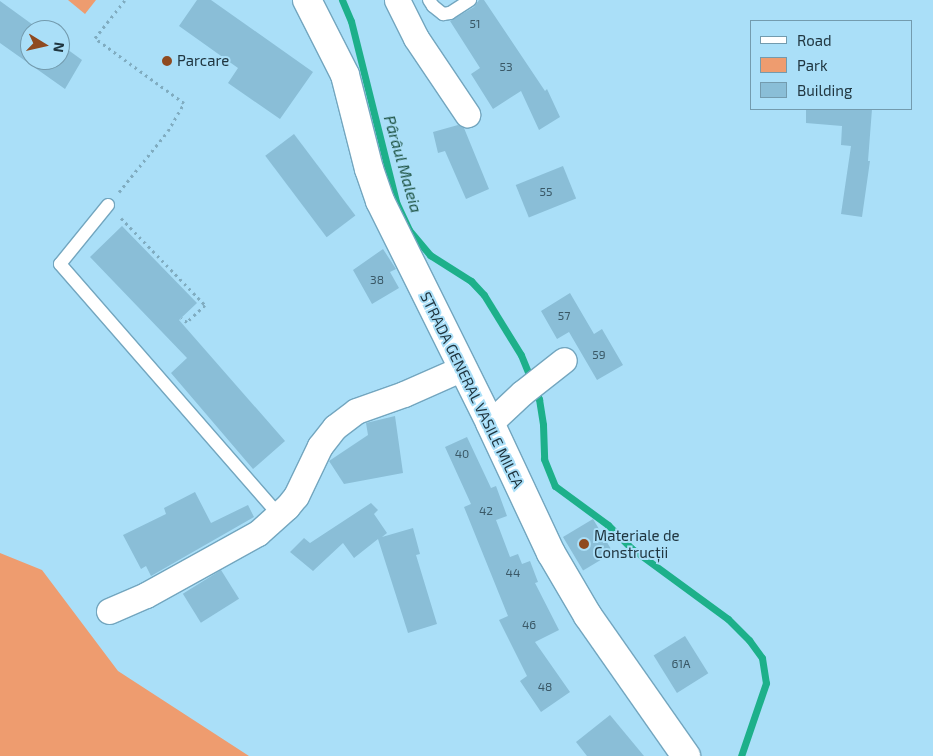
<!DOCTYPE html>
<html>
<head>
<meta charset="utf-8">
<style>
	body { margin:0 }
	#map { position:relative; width:933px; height:756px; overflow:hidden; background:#aadff8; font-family:"Exo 2",sans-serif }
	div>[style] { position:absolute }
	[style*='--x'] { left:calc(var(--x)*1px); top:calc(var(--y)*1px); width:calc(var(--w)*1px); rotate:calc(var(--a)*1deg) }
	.green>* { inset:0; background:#ee9c6f }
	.stream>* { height:7px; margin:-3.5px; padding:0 3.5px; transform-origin:3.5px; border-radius:3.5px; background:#1db08a }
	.building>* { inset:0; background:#8abed7; transform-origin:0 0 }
	.path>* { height:3px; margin-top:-1.5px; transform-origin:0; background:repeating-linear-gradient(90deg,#80acc0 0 2.5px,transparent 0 6.5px) }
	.roads { filter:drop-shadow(1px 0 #73a6bf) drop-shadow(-1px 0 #73a6bf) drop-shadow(0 1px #73a6bf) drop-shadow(0 -1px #73a6bf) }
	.lane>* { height:12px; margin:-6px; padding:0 6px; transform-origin:6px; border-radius:6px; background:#fff }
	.street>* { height:25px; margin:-12.5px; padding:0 12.5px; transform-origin:12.5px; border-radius:12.5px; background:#fff }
	.primary>* { height:28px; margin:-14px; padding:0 14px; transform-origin:14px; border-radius:14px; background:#fff }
	.dots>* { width:14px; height:14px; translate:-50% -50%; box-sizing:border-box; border:2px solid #aadff8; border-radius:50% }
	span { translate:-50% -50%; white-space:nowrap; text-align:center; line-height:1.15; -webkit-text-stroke:4px #aadff8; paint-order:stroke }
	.number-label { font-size:12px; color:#3a5866 }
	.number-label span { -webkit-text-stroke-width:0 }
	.poi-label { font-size:15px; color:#203640 }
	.left { translate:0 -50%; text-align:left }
	.street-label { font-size:15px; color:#203640 }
	.water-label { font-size:16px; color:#1d5242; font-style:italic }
	.legend { position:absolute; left:750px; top:20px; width:162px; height:90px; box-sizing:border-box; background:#aadff8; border:1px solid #739bae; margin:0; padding:6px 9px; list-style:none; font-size:15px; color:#203640 }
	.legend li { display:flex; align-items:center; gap:10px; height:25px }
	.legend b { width:25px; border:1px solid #739bae }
	.north { position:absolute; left:20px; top:20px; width:50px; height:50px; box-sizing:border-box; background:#aadff8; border:1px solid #739bae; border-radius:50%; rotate:99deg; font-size:14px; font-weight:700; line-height:20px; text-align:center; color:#203640 }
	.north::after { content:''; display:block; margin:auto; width:18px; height:22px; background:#8f4a20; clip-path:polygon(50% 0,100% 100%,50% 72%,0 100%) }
</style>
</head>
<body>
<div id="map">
	<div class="green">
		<div style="clip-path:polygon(68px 0,96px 0,85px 14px)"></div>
		<div style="clip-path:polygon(0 553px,42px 570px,118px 671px,249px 756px,0 756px)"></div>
	</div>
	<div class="stream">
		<div style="--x:342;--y:0;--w:23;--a:67"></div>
		<div style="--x:351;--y:21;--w:187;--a:76"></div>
		<div style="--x:396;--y:202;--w:31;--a:65"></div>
		<div style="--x:409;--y:230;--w:33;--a:50"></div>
		<div style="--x:430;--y:255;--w:49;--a:32.4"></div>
		<div style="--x:471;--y:281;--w:19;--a:47"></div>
		<div style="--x:484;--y:295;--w:70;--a:58.3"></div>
		<div style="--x:521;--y:355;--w:48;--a:67.8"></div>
		<div style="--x:539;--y:399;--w:26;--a:81"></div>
		<div style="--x:543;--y:425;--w:34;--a:88"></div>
		<div style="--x:544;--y:459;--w:29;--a:68"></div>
		<div style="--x:555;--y:486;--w:66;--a:36.3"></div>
		<div style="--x:608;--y:525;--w:33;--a:45"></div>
		<div style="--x:631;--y:548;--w:120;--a:36.2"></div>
		<div style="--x:728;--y:619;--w:30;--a:45"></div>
		<div style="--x:749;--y:640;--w:22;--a:54"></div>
		<div style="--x:762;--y:658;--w:25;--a:81"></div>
		<div style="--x:766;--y:683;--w:77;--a:108.9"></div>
	</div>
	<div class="building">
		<div style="clip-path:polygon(197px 0,211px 0,313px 72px,280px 119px,228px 83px,238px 68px,179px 26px)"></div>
		<div style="clip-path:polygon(479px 0,484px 0,545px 91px,547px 89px,560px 117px,539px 130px,521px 91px,493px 109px,471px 74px,480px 68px,450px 21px,474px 7px)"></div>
		<div style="clip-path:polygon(0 1px,40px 30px,30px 30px,30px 60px,60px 60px,60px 44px,82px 60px,65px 89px,0 43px)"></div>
		<div style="clip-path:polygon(806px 109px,872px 109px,868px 161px,870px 161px,862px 217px,841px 214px,851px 146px,841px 145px,842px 126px,806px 123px)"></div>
		<div style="clip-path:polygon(458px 125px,464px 128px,489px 189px,466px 199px,445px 151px,438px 153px,433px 132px)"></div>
		<div style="left:294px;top:134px;width:102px;height:36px;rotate:53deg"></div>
		<div style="left:563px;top:166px;width:35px;height:51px;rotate:68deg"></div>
		<div style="clip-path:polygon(122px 226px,197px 303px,179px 320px,285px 441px,253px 469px,171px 373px,187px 358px,90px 257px)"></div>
		<div style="clip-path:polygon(383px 249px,396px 269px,390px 272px,399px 288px,372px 304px,353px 270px)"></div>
		<div style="clip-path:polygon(570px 293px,594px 334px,602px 329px,623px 365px,597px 380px,569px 332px,557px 339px,541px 311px)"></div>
		<div style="clip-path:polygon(395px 416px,403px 473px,344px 484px,329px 461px,368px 435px,366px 423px)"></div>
		<div style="clip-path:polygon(467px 437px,491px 488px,496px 486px,507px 516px,496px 520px,510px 557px,518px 554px,522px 564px,530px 561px,538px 582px,535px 583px,559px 630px,535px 642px,570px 692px,541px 712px,520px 681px,527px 676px,499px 620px,508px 616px,464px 507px,471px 504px,445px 447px)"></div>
		<div style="clip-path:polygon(195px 492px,211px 523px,248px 505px,254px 517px,151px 576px,146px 566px,141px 569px,123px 535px,166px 514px,164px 508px)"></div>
		<div style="clip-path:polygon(371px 503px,378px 510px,374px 514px,387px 533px,382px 537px,413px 528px,420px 554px,416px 555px,437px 624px,408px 633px,378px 539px,354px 558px,343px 543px,313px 571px,290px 552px,304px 538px,310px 543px)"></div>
		<div style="left:593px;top:519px;width:39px;height:35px;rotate:59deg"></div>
		<div style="left:221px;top:570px;width:34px;height:45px;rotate:58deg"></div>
		<div style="left:685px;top:636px;width:44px;height:37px;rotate:58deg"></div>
		<div style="clip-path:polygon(610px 715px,644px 756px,587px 756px,576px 742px)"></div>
	</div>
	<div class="path">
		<div style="--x:119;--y:192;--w:78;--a:-51.2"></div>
		<div style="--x:168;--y:131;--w:32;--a:-60"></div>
		<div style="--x:184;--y:103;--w:110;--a:-143.9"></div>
		<div style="--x:95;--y:38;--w:48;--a:-51.7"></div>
		<div style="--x:121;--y:218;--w:121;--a:46"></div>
		<div style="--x:205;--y:305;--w:25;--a:137"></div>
		<div style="--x:187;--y:322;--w:7;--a:-146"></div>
	</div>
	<div class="roads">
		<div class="lane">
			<div style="--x:429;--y:0;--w:7;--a:56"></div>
			<div style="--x:433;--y:6;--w:13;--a:39"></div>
			<div style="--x:443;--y:14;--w:7;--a:-8"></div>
			<div style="--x:450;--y:13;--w:24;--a:-33"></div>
			<div style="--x:108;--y:205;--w:76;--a:129.1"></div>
			<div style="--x:60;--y:264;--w:333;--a:48.9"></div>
		</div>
		<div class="street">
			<div style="--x:397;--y:0;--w:42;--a:63.4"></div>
			<div style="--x:416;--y:38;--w:92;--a:56.1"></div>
			<div style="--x:490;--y:423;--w:44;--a:-43.2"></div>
			<div style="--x:522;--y:393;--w:53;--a:-38.2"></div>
			<div style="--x:109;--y:611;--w:40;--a:-23.4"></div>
			<div style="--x:146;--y:595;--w:128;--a:-29"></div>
			<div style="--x:258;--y:533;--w:39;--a:-42"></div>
			<div style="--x:287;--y:507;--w:14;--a:-51"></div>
			<div style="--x:296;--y:496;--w:55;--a:-64.4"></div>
			<div style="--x:320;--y:446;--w:24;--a:-52"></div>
			<div style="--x:335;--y:427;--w:26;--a:-37"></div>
			<div style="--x:356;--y:411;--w:51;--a:-19.5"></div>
			<div style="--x:404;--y:394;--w:64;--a:-23.8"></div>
		</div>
		<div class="primary">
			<div style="--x:307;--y:0;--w:84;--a:63.1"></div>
			<div style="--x:345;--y:75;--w:97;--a:75.7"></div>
			<div style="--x:369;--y:169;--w:34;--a:71"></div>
			<div style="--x:380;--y:201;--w:248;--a:63.6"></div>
			<div style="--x:490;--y:423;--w:144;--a:64.9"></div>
			<div style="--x:551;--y:553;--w:73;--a:59.6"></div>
			<div style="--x:588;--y:616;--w:171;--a:55"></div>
		</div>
	</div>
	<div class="dots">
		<div style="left:167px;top:61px;background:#8f4a20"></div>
		<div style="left:584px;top:544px;background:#8f4a20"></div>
	</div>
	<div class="number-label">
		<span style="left:475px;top:24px">51</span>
		<span style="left:506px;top:67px">53</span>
		<span style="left:546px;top:192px">55</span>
		<span style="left:377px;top:280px">38</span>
		<span style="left:564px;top:316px">57</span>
		<span style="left:599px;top:355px">59</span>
		<span style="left:462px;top:454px">40</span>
		<span style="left:486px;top:511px">42</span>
		<span style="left:513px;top:573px">44</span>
		<span style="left:529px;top:625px">46</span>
		<span style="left:681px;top:664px">61A</span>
		<span style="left:545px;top:687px">48</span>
	</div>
	<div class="poi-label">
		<span class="left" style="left:177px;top:61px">Parcare</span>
		<span class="left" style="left:594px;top:544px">Materiale de<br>Construcții</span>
	</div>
	<div class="street-label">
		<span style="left:472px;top:390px;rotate:64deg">STRADA GENERAL VASILE MILEA</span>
	</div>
	<div class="water-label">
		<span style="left:403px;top:164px;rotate:74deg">Pârâul Maleia</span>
	</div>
	<ul class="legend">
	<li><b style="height:6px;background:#fff"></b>Road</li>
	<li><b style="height:14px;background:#ee9c6f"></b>Park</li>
	<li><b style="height:14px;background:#8abed7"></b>Building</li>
	</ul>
	<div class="north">N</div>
</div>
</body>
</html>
